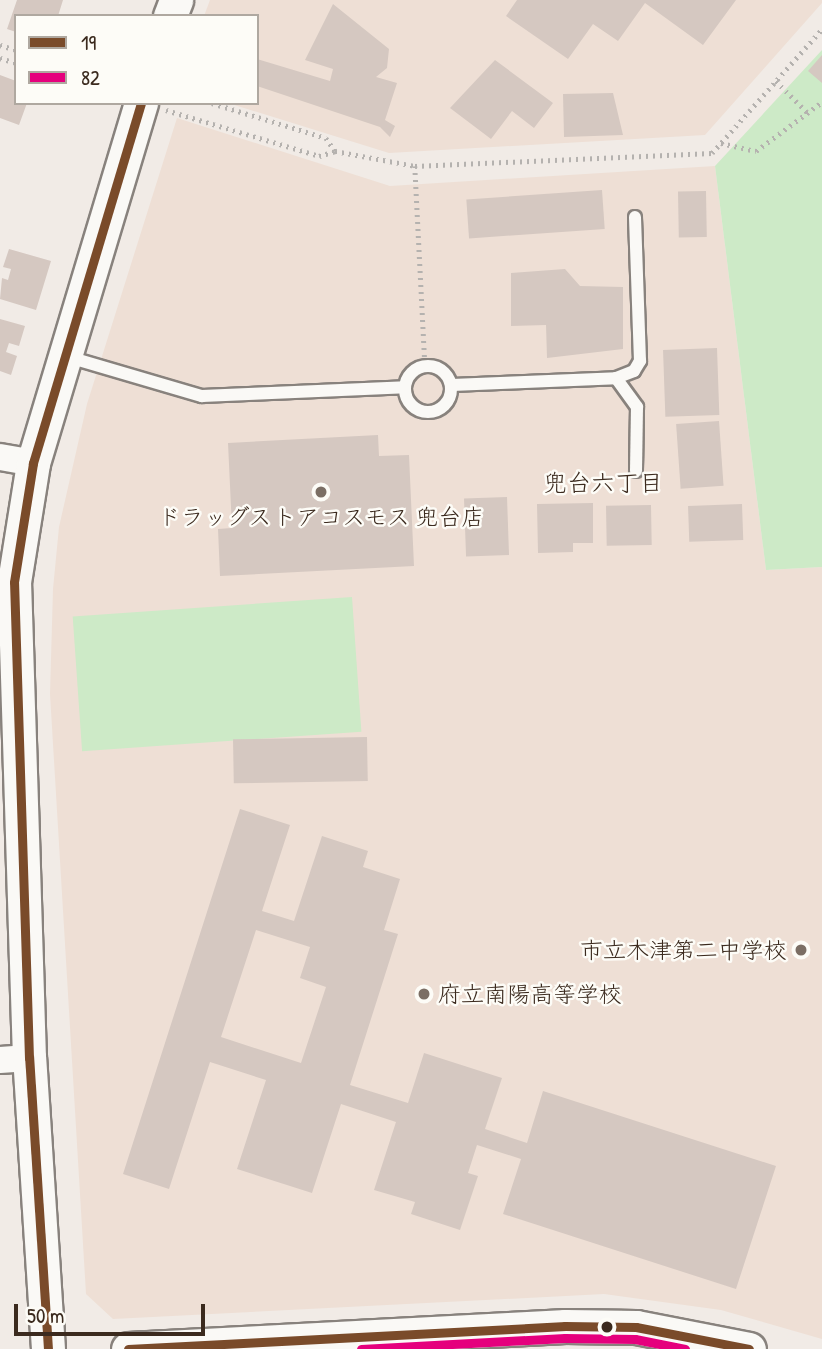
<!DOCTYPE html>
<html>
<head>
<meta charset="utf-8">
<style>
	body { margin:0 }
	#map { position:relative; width:822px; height:1349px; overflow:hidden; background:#f1ebe6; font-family:"Patrick Hand","Klee One",sans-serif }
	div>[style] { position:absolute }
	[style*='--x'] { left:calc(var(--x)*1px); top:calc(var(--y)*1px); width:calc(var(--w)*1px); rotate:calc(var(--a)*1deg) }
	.built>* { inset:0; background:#eedfd5 }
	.green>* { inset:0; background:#cdeac7; transform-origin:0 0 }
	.building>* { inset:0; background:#d5c8c1; transform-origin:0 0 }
	.path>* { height:4.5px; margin-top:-2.25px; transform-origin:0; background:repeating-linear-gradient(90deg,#b5b2af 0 2px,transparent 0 7px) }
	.roads { filter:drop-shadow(2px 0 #88827d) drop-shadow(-2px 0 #88827d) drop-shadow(0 2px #88827d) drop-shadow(0 -2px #88827d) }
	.service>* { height:12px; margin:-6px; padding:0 6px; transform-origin:6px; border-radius:6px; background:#faf9f6 }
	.service>.ring { margin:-6px; padding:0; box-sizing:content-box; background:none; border:12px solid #faf9f6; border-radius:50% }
	.minor>* { height:26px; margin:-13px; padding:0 13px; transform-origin:13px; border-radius:13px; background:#faf9f6 }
	.tertiary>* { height:33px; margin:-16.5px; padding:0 16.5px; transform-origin:16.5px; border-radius:16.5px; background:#faf9f6 }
	.bus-1>* { height:9px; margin:-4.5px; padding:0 4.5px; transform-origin:4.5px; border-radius:4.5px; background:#7a4b2a }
	.bus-2>* { height:9px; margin:-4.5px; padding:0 4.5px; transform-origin:4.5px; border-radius:4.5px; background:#e5007d }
	.dots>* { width:19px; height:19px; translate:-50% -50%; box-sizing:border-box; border:4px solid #fdfcf7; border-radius:50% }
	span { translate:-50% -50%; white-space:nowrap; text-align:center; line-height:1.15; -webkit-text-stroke:5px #fdfcf7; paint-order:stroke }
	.poi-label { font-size:23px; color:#3b2a1e }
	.right { translate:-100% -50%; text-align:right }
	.left { translate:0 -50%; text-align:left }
	.neighbourhood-label { font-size:24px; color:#3b2a1e }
	.legend { position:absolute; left:14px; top:14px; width:245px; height:91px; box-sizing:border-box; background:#fdfcf7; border:2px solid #afa8a0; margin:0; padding:9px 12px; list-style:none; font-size:21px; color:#3b2a1e }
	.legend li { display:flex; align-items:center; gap:14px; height:35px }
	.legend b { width:35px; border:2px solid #afa8a0 }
	.scale { position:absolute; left:14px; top:1304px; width:191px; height:32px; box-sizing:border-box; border:4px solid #3b2a1e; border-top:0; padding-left:9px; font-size:21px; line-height:24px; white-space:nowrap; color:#3b2a1e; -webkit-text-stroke:5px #fdfcf7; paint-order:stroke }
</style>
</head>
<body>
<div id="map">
	<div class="built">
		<div style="clip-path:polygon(210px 0,822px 0,822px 3px,705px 135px,389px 153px,228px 103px,257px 103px,257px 16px,204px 16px)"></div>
		<div style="clip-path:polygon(177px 118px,390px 186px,715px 166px,766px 570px,822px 567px,822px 1339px,721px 1310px,604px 1294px,113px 1319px,86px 1294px,50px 694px,53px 589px,59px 527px,87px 404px)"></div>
	</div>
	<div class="green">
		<div style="clip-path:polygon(822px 50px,822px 567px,766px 570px,715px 166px)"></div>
		<div style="left:352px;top:597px;width:135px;height:280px;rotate:86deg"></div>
	</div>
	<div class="building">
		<div style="clip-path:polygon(17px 0,63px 0,58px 16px,16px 16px,16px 32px,7px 29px)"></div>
		<div style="clip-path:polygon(517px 0,736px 0,703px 45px,645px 3px,618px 41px,593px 24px,568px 59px,506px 16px)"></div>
		<div style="clip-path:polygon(333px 4px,389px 49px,387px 68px,376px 77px,397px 83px,385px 120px,395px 126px,390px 137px,380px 127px,257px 86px,257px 59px,330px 81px,333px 69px,305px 60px)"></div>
		<div style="clip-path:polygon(822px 55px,822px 83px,808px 71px)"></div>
		<div style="clip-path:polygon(495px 60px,553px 103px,534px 128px,512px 111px,491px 139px,450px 108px)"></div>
		<div style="clip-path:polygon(0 75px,16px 81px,16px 103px,27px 103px,19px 125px,0 118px)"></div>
		<div style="clip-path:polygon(613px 93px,623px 135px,564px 137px,563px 94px)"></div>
		<div style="left:602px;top:190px;width:39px;height:136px;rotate:86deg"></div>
		<div style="left:706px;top:191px;width:46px;height:28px;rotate:89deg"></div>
		<div style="clip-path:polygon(9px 249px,51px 261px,36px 310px,0 299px,2px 278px,8px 280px,11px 269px,3px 267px)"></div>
		<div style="clip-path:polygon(565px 269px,580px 286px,623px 287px,623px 349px,547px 358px,546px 325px,511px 326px,511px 273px)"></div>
		<div style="clip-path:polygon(0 319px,25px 326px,19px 346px,9px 343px,6px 352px,17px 356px,11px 375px,0 371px)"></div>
		<div style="left:717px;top:348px;width:67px;height:54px;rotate:88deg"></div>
		<div style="left:719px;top:421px;width:65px;height:43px;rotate:86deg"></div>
		<div style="clip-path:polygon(378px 435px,379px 456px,409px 455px,414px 566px,220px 576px,218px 529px,232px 528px,228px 443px)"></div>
		<div style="left:507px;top:497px;width:58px;height:43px;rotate:88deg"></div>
		<div style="clip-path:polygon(593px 503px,593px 543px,573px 543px,573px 552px,538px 553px,537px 504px)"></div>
		<div style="left:742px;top:504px;width:36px;height:54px;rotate:88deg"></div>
		<div style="left:651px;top:505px;width:40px;height:45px;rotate:89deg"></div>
		<div style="left:367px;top:737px;width:44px;height:134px;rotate:89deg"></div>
		<div style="clip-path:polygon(evenodd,240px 809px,290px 825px,262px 911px,294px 921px,322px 836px,368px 851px,363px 867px,400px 879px,384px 930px,398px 934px,350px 1085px,408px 1103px,424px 1053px,502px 1078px,485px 1129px,527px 1143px,543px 1091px,776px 1166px,736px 1289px,503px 1214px,521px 1159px,477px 1145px,468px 1173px,478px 1176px,460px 1230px,411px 1214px,415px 1202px,374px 1190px,396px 1122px,341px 1104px,312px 1193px,237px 1169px,266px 1080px,210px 1062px,169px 1189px,123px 1174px,240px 809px,256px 930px,310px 947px,300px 978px,326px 987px,301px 1063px,221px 1037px,256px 930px)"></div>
	</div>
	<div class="path">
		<div style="--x:0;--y:45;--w:17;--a:17"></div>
		<div style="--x:0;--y:58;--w:17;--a:17"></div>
		<div style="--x:776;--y:81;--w:45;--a:45"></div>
		<div style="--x:212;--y:103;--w:119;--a:17.1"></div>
		<div style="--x:326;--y:138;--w:16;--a:55"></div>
		<div style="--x:166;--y:110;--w:160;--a:16.7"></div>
		<div style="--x:319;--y:156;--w:17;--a:-17"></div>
		<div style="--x:335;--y:151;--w:81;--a:10.6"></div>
		<div style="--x:415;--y:166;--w:297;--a:-2.5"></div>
		<div style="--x:712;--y:153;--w:166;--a:-48.4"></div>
		<div style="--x:721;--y:143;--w:36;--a:13"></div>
		<div style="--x:756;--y:151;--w:82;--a:-36.6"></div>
		<div style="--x:415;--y:166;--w:200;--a:87.1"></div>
	</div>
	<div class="roads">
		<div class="service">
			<div style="--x:65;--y:356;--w:143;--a:16.3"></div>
			<div style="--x:202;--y:396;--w:203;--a:-2.5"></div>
			<div class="ring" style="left:405px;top:366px;width:34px;height:34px"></div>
			<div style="--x:616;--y:378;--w:19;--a:-21"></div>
			<div style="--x:634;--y:371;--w:12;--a:-59"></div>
			<div style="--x:640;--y:361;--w:144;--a:-92"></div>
			<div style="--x:452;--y:385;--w:164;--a:-2.4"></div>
			<div style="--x:616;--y:378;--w:36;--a:54"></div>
			<div style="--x:637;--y:407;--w:64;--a:90.9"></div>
		</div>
		<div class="minor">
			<div style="--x:0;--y:457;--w:34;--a:10"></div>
			<div style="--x:0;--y:1060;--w:29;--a:-4"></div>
		</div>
		<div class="tertiary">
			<div style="--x:170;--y:16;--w:17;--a:-69"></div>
			<div style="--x:48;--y:1349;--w:292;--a:-93.7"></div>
			<div style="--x:29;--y:1058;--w:476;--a:-91.8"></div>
			<div style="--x:14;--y:582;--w:121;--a:-80.9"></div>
			<div style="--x:33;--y:463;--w:376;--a:-73.3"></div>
			<div style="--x:128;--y:1349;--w:438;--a:-3"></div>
			<div style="--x:565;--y:1326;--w:71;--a:0.8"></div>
			<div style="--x:636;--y:1327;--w:115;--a:11"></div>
		</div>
	</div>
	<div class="bus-1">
		<div style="--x:48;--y:1349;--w:292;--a:-93.7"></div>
		<div style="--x:29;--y:1058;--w:476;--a:-91.8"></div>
		<div style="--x:14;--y:582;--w:121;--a:-80.9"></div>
		<div style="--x:33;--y:463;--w:376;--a:-73.3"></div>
		<div style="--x:128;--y:1349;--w:438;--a:-3"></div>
		<div style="--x:565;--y:1326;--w:71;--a:0.8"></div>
		<div style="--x:636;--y:1327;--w:115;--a:11"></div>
	</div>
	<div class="bus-2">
		<div style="--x:361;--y:1349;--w:204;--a:-3.1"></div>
		<div style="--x:565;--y:1338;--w:70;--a:0.8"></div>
		<div style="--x:635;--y:1339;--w:51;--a:11.3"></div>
	</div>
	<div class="dots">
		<div style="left:321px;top:492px;background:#7b6e64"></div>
		<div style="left:801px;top:950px;background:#7b6e64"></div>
		<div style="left:424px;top:994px;background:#7b6e64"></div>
		<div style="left:607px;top:1327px;background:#3b2a1e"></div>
	</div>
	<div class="poi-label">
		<span style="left:321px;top:517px">ドラッグストアコスモス 兜台店</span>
		<span class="right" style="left:787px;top:950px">市立木津第二中学校</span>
		<span class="left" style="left:438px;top:994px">府立南陽高等学校</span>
	</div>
	<div class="neighbourhood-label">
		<span style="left:603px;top:483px">兜台六丁目</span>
	</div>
	<ul class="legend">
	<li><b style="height:9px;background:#7a4b2a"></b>19</li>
	<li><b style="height:9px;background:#e5007d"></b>82</li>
	</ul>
	<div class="scale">50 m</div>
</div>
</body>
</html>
